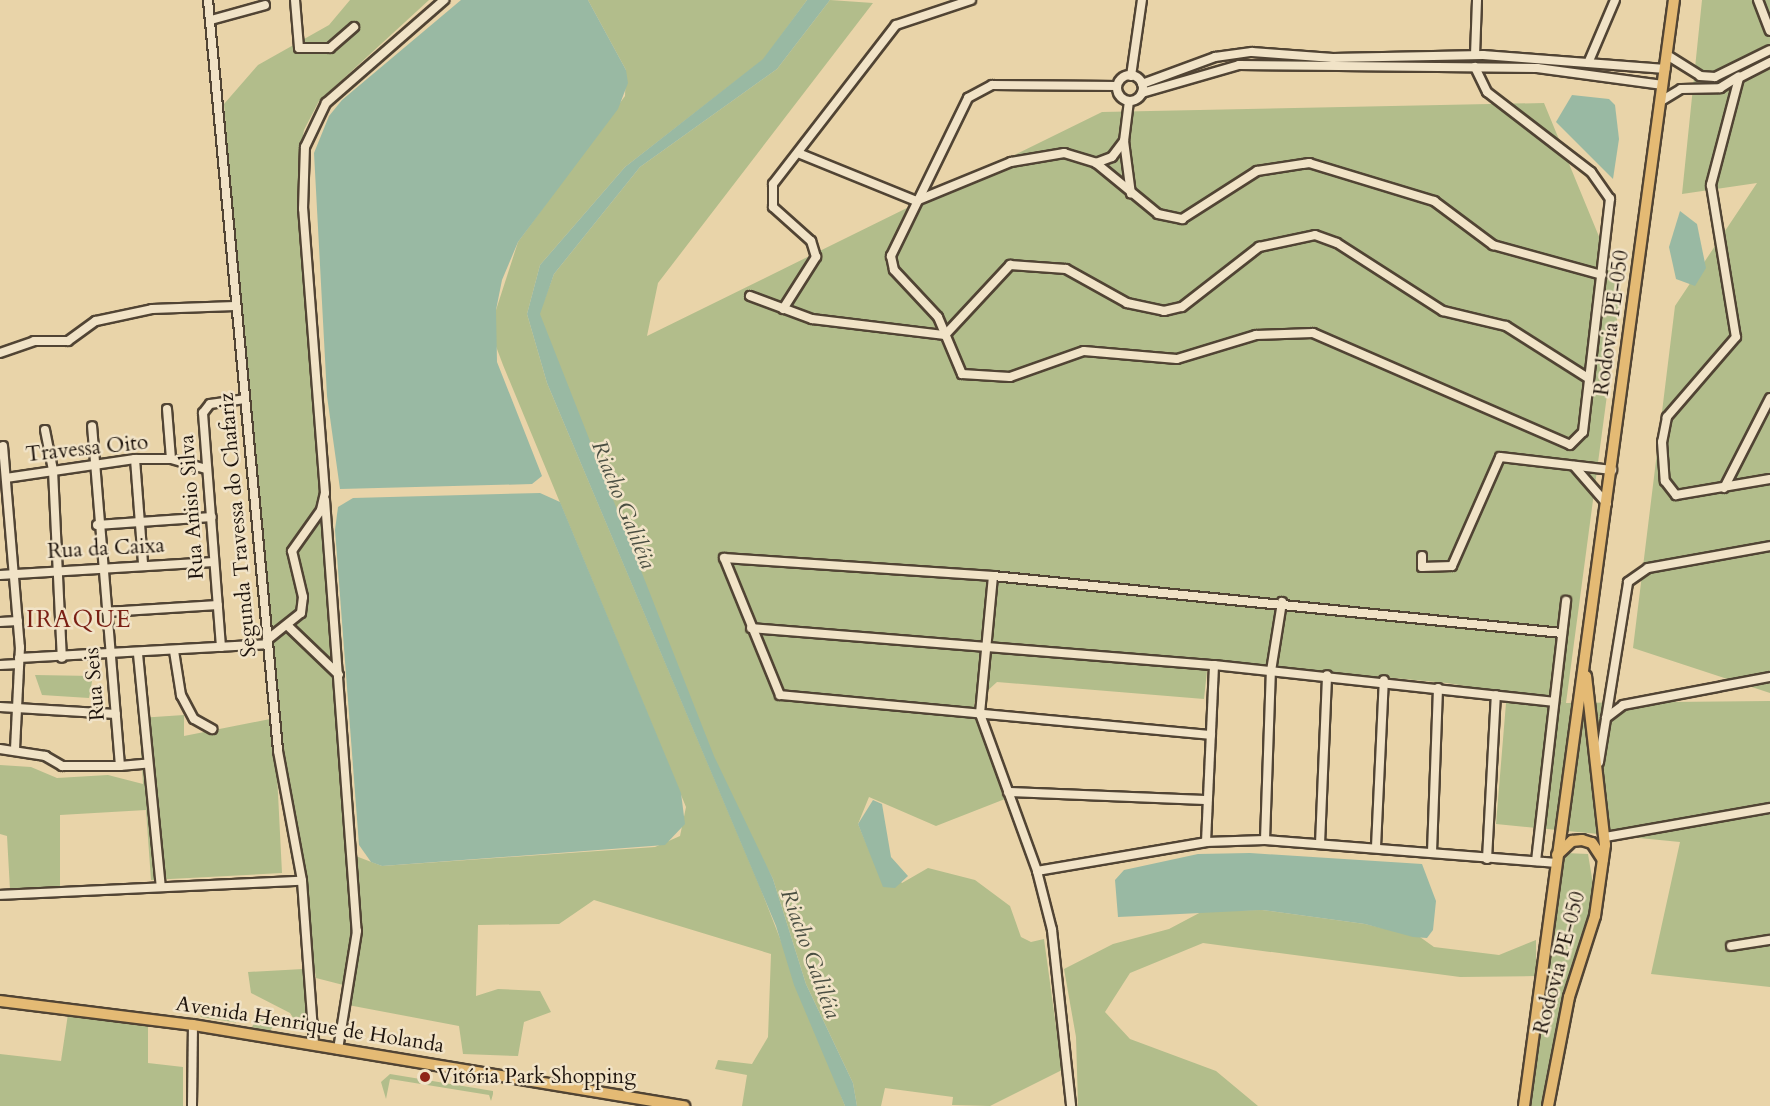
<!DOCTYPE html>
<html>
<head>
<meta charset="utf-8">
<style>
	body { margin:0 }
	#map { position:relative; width:1770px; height:1106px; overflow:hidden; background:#e9d4a9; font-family:Cardo,serif }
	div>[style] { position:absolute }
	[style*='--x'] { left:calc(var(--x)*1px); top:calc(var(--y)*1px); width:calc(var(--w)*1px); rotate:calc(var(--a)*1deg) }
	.green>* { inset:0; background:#b2bd8b; transform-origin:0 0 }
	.water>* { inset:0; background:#99b9a3 }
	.roads { filter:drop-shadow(2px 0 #514434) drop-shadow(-2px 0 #514434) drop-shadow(0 2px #514434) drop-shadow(0 -2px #514434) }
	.minor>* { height:8px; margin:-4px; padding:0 4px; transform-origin:4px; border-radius:4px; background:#f1e3c7 }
	.minor>.ring { margin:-4px; padding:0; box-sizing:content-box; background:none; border:8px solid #f1e3c7; border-radius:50% }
	.major>* { height:10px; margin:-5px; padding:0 5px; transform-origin:5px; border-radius:5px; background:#e4ba74 }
	.dots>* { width:16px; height:16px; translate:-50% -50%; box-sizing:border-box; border:3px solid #f1e3c7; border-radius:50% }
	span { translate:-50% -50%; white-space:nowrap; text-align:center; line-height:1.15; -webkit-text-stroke:5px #f1e3c7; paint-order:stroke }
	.street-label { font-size:21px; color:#1e140d }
	.poi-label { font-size:21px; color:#1e140d }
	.left { translate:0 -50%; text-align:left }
	.water-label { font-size:22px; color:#494e42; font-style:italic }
	.quarter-label { font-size:24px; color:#7a1f14; letter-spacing:1.5px }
</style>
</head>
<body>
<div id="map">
	<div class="green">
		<div style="clip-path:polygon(350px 0,429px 0,319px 101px,304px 130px,298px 164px,353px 855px,382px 866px,655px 847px,680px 836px,686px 807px,503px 365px,494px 341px,496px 310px,518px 242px,625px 96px,626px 70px,588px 0,807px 0,764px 59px,625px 167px,540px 265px,527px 314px,547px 383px,760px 887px,845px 1106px,742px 1106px,747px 1075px,715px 1069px,718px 1060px,752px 1064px,768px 1037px,771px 954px,594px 900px,559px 924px,478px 925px,476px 996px,498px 989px,540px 991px,551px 1012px,524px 1022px,518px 1056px,463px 1054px,459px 1026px,348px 1005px,351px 987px,316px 978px,275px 734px,282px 873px,151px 880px,146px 810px,60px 815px,60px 886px,10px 890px,7px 836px,0 834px,0 765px,31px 767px,57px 778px,108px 775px,143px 784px,139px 718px,184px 715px,184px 736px,275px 718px,224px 104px,258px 65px,329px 25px)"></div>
		<div style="clip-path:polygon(830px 0,873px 3px,658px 283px,647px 336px,1102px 112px,1544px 103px,1621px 290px,1566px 703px,1770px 701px,1770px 987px,1651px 974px,1680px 842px,1496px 824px,1506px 703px,1563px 702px,1447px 683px,1317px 671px,1207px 671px,1204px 699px,997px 682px,974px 703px,1005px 799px,936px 826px,869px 797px,858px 824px,869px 850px,902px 883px,928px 868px,975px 880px,1010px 906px,1021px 937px,1031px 942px,1044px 939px,1062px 1070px,990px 1106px,952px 1105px,953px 1097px,885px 1088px,881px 1106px,857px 1106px,853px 1083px,806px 984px,773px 879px,708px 754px,539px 314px,554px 274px,640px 167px,777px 69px)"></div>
		<div style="clip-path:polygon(1702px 0,1770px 0,1770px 693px,1633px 648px,1675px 306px,1757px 183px,1682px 194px)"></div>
		<div style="clip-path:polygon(35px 675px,93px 676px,89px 698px,42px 695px)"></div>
		<div style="clip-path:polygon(1565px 853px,1588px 854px,1595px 896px,1556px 1027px,1542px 1106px,1528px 1106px)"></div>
		<div style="clip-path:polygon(1262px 910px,1365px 924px,1420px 937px,1434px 947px,1499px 955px,1536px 940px,1536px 976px,1460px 977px,1203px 943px,1130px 973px,1105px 1012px,1130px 1039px,1216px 1071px,1258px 1106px,1078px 1106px,1076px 1037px,1064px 969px,1113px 944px,1169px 929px,1203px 911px)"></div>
		<div style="clip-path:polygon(303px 969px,309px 1028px,299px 1027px,290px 1013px,251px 993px,248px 972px)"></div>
		<div style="left:202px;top:1007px;width:36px;height:10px;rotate:9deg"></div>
		<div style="clip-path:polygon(68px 1014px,148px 1023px,148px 1063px,183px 1067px,183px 1106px,0 1106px,0 1054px,61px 1061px)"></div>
		<div style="clip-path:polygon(259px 1014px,275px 1024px,270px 1031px,252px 1027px)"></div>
		<div style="clip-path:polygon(390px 1074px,493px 1091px,493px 1094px,491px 1101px,489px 1095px,390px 1079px,386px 1099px,381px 1082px)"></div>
	</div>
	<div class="water">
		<div style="clip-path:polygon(461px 0,588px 0,626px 70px,628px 83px,618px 109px,518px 242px,502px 280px,496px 310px,497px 362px,542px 476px,532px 484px,340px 489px,327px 396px,314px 153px,329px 116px,342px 100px)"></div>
		<div style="clip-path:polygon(807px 0,830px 0,777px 69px,640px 167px,554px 274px,540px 314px,714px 756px,773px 879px,806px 984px,853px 1083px,857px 1106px,845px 1106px,794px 985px,776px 926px,547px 383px,527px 314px,540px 265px,625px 167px,763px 59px)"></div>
		<div style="clip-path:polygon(1572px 95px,1609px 99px,1615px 105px,1619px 139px,1613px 179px,1556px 122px)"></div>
		<div style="clip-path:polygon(1680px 211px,1697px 224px,1706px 268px,1695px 286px,1676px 279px,1669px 247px)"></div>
		<div style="clip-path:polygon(540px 493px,560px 502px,681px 793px,685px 824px,665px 845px,382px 866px,371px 862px,359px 845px,335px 530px,338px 507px,353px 498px)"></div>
		<div style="clip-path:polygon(873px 800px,882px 804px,891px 857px,908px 876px,895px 888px,883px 887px,858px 824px)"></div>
		<div style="clip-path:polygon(1250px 853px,1422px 864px,1436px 901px,1433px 930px,1427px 938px,1413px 937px,1365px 924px,1262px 910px,1118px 917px,1115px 880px,1124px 870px,1198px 854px)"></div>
	</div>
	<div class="roads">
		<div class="minor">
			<div style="--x:208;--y:0;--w:754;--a:84.67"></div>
			<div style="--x:278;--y:751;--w:132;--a:79.5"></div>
			<div style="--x:302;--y:881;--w:163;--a:85.8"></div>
			<div style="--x:295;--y:0;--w:48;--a:85.2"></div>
			<div style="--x:299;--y:48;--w:31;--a:0"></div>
			<div style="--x:330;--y:48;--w:32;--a:-41"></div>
			<div style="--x:1758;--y:0;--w:33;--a:69"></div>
			<div style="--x:211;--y:20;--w:56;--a:-15.5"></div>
			<div style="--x:1475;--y:55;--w:55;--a:-87.9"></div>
			<div style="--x:1667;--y:55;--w:39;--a:32"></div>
			<div style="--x:1700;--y:76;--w:15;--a:4"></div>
			<div style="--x:1715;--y:77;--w:61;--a:-26.1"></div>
			<div style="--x:1589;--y:61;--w:66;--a:-66.9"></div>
			<div style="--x:1770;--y:62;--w:35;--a:153"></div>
			<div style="--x:1739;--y:78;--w:111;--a:104.7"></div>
			<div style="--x:1711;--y:185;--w:154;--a:80.7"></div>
			<div style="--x:1736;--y:337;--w:106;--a:130.8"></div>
			<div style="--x:1667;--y:417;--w:25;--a:101"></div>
			<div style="--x:1662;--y:442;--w:39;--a:86"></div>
			<div style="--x:1665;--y:481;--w:18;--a:52"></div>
			<div style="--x:1676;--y:495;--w:95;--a:-9.7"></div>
			<div class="ring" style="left:1117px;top:75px;width:18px;height:18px"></div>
			<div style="--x:1131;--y:76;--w:77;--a:-81.8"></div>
			<div style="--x:1142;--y:84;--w:78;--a:-20.3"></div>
			<div style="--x:1215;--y:57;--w:37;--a:-8"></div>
			<div style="--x:1252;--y:52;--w:81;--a:4.2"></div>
			<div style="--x:1333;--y:58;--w:150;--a:-1.1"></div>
			<div style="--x:1483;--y:55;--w:183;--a:4.4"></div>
			<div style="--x:1117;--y:86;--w:125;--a:-179.5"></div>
			<div style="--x:992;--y:85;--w:27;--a:152"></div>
			<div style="--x:968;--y:98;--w:176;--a:116"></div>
			<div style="--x:891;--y:256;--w:14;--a:78"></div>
			<div style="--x:894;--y:270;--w:64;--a:46.9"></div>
			<div style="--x:938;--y:317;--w:62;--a:67.2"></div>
			<div style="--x:962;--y:374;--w:48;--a:3.6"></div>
			<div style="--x:1010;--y:377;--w:78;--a:-19.4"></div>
			<div style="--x:1084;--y:351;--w:93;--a:4.9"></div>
			<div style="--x:1177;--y:359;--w:83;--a:-16.9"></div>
			<div style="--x:1256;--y:335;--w:57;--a:-2"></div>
			<div style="--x:1313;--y:333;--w:280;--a:23.5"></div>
			<div style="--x:1570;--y:445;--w:18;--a:-45"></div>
			<div style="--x:1583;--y:432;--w:235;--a:-83.4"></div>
			<div style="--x:1610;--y:199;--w:33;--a:-125"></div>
			<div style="--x:1591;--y:172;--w:131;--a:-142.4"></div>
			<div style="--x:1487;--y:92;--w:28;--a:-116"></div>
			<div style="--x:1142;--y:93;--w:101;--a:-16.1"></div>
			<div style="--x:1239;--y:65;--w:298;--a:0.6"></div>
			<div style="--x:1537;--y:68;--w:127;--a:7.7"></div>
			<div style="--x:1129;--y:101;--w:40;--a:97.1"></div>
			<div style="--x:1124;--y:141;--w:53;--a:82.5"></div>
			<div style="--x:1661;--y:101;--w:23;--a:-31"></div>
			<div style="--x:1681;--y:89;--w:39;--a:-1"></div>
			<div style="--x:1720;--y:88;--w:22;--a:-32"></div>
			<div style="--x:798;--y:153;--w:127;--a:22.1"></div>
			<div style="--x:916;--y:201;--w:103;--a:-22.3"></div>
			<div style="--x:1011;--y:162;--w:54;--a:-9.6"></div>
			<div style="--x:1064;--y:153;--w:34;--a:17"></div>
			<div style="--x:1096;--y:163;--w:80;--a:39.4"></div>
			<div style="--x:1158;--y:214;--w:25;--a:12"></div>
			<div style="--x:1182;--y:219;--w:89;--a:-32.6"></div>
			<div style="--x:1257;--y:171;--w:53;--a:-8.7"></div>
			<div style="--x:1309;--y:163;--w:131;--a:16.9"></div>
			<div style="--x:1434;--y:201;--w:74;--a:36.7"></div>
			<div style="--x:1493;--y:245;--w:113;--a:15.4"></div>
			<div style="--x:1096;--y:163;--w:17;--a:-21"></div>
			<div style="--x:1112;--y:157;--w:20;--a:-53"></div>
			<div style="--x:750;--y:296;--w:66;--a:20.4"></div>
			<div style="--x:812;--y:319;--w:134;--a:6.9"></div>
			<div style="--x:945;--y:335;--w:96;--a:-47.1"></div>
			<div style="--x:1010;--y:265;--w:56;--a:4.1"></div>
			<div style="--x:1066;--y:269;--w:70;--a:29.1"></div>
			<div style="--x:1127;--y:303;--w:38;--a:12"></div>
			<div style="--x:1164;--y:311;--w:18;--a:-13"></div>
			<div style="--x:1182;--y:307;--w:98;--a:-37.9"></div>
			<div style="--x:1259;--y:247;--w:57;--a:-12.1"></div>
			<div style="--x:1315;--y:235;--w:23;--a:20"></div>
			<div style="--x:1337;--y:243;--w:126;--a:32.7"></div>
			<div style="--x:1443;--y:311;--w:65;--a:13.4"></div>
			<div style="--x:1506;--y:326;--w:97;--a:32.4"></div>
			<div style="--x:783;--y:309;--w:62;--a:-57.6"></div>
			<div style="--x:816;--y:257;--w:17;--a:-107"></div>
			<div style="--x:811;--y:241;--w:51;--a:-138.2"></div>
			<div style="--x:773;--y:207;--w:23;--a:-90"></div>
			<div style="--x:773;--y:184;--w:201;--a:-52.3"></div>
			<div style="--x:896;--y:25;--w:79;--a:-18.4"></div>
			<div style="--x:0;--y:353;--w:36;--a:-19"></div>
			<div style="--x:34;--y:341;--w:34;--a:0"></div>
			<div style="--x:68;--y:341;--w:34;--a:-36"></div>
			<div style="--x:96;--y:321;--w:57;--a:-12.1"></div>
			<div style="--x:152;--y:309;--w:83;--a:-2.1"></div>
			<div style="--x:167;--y:409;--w:50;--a:85.4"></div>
			<div style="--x:45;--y:430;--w:41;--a:78.7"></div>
			<div style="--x:53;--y:470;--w:188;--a:87.3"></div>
			<div style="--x:3;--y:446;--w:202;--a:85.2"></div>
			<div style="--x:20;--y:647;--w:103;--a:92.8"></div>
			<div style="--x:135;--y:459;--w:105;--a:85.6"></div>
			<div style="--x:1574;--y:466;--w:50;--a:49"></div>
			<div style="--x:6;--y:478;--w:130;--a:-8.4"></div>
			<div style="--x:135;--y:459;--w:36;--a:0"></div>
			<div style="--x:171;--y:459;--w:37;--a:16"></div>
			<div style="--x:1724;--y:488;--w:101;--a:-62.9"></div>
			<div style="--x:325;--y:500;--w:432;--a:85.8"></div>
			<div style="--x:357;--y:931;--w:120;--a:99.1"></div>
			<div style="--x:97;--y:525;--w:115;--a:-4"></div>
			<div style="--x:1422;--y:556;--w:11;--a:90"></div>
			<div style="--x:1422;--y:567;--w:30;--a:-2"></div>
			<div style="--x:1452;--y:566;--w:119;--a:-66.2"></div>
			<div style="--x:1500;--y:457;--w:113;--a:6.6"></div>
			<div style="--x:0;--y:575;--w:214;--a:-3.5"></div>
			<div style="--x:993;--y:576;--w:139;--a:95.4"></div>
			<div style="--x:980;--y:714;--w:167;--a:70"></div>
			<div style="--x:1037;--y:871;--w:61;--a:75.7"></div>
			<div style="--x:1052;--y:930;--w:177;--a:83.8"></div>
			<div style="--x:107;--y:612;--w:111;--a:-3.6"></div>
			<div style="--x:0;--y:622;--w:18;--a:-3"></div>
			<div style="--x:289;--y:627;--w:69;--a:43.8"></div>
			<div style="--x:751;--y:628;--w:464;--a:4.6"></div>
			<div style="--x:1214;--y:665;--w:341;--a:6.2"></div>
			<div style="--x:267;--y:640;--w:43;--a:-38.5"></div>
			<div style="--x:301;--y:613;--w:16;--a:-83"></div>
			<div style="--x:303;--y:597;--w:47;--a:-103.4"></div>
			<div style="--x:292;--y:551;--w:50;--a:-54.7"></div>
			<div style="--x:321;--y:510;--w:17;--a:-77"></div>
			<div style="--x:325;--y:493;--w:285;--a:-94.4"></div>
			<div style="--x:303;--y:209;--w:62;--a:-88.2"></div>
			<div style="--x:305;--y:147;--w:49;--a:-64.5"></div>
			<div style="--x:326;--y:103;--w:157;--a:-41.1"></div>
			<div style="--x:221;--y:647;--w:235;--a:-94.4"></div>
			<div style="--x:203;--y:413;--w:11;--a:-52"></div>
			<div style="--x:210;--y:404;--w:35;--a:-8"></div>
			<div style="--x:174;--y:651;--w:45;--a:81"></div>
			<div style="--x:181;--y:695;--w:27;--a:62"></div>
			<div style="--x:194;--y:719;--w:21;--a:29"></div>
			<div style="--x:138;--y:654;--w:234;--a:84.4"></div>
			<div style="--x:19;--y:658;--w:248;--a:-3.2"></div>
			<div style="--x:0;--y:665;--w:19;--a:-3"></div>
			<div style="--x:0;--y:707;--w:116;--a:3.5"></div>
			<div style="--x:1606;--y:718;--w:21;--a:-37"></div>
			<div style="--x:1623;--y:705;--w:150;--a:-10.8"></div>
			<div style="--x:1211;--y:735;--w:433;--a:-174.7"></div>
			<div style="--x:780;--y:695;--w:148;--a:-112.2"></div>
			<div style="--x:724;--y:558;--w:270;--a:3.8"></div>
			<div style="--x:993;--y:576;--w:572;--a:5.72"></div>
			<div style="--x:0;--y:749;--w:46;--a:8.8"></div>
			<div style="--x:45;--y:756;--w:20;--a:30"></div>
			<div style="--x:62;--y:766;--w:58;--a:0"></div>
			<div style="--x:120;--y:766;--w:341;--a:-94.7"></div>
			<div style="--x:1599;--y:762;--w:182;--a:-80.8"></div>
			<div style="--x:1628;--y:582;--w:24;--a:-35"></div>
			<div style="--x:1648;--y:568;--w:124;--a:-10.2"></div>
			<div style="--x:120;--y:766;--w:25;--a:-5"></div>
			<div style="--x:1008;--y:792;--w:199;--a:2.3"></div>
			<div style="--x:1605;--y:837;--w:168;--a:-10"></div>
			<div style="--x:1265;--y:840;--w:169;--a:-88"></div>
			<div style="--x:1271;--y:671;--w:70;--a:-80.9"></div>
			<div style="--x:1206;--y:842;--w:177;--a:-87.4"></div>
			<div style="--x:1320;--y:844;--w:169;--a:-87.6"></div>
			<div style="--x:1376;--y:847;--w:167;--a:-87.3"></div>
			<div style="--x:1432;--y:852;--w:164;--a:-87.9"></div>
			<div style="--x:1487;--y:859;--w:164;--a:-86.9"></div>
			<div style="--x:1536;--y:861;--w:262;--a:-83.4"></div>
			<div style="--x:1037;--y:871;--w:171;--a:-9.7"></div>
			<div style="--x:1206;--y:842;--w:59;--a:-1.9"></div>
			<div style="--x:1265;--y:840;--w:292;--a:4.5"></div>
			<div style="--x:0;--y:895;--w:302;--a:-2.7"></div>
			<div style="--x:1731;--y:946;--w:39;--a:-9"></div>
			<div style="--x:192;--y:1106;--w:81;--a:-89.3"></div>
		</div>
		<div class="major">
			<div style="--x:1557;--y:855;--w:21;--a:-43"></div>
			<div style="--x:1572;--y:841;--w:10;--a:-6"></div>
			<div style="--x:1582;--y:840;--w:10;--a:17"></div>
			<div style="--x:1592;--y:843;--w:20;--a:57"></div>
			<div style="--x:0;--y:1001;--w:194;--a:7.1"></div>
			<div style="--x:193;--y:1025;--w:498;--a:9.4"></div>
			<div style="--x:1524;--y:1106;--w:1116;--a:-82.28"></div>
			<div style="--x:1548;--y:1106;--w:111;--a:-79.1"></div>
			<div style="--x:1569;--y:997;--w:85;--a:-72.2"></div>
			<div style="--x:1595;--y:916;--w:72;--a:-82"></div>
			<div style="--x:1605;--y:845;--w:170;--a:-96.4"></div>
		</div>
	</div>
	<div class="dots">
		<div style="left:425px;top:1077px;background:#8f2418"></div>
	</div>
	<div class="street-label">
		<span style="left:1612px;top:323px;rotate:-82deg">Rodovia PE-050</span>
		<span style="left:87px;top:449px;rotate:-6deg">Travessa Oito</span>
		<span style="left:192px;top:507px;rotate:-94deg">Rua Anisio Silva</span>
		<span style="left:238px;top:525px;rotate:-95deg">Segunda Travessa do Chafariz</span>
		<span style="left:106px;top:549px;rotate:-3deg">Rua da Caixa</span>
		<span style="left:95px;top:684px;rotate:-95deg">Rua Seis</span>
		<span style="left:1560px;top:963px;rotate:-75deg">Rodovia PE-050</span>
		<span style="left:310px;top:1025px;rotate:9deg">Avenida Henrique de Holanda</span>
	</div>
	<div class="poi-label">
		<span class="left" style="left:437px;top:1077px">Vitória Park Shopping</span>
	</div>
	<div class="water-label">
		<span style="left:623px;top:505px;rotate:68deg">Riacho Galiléia</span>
		<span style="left:810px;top:954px;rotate:70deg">Riacho Galiléia</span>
	</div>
	<div class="quarter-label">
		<span style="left:79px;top:620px">IRAQUE</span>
	</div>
</div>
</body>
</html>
